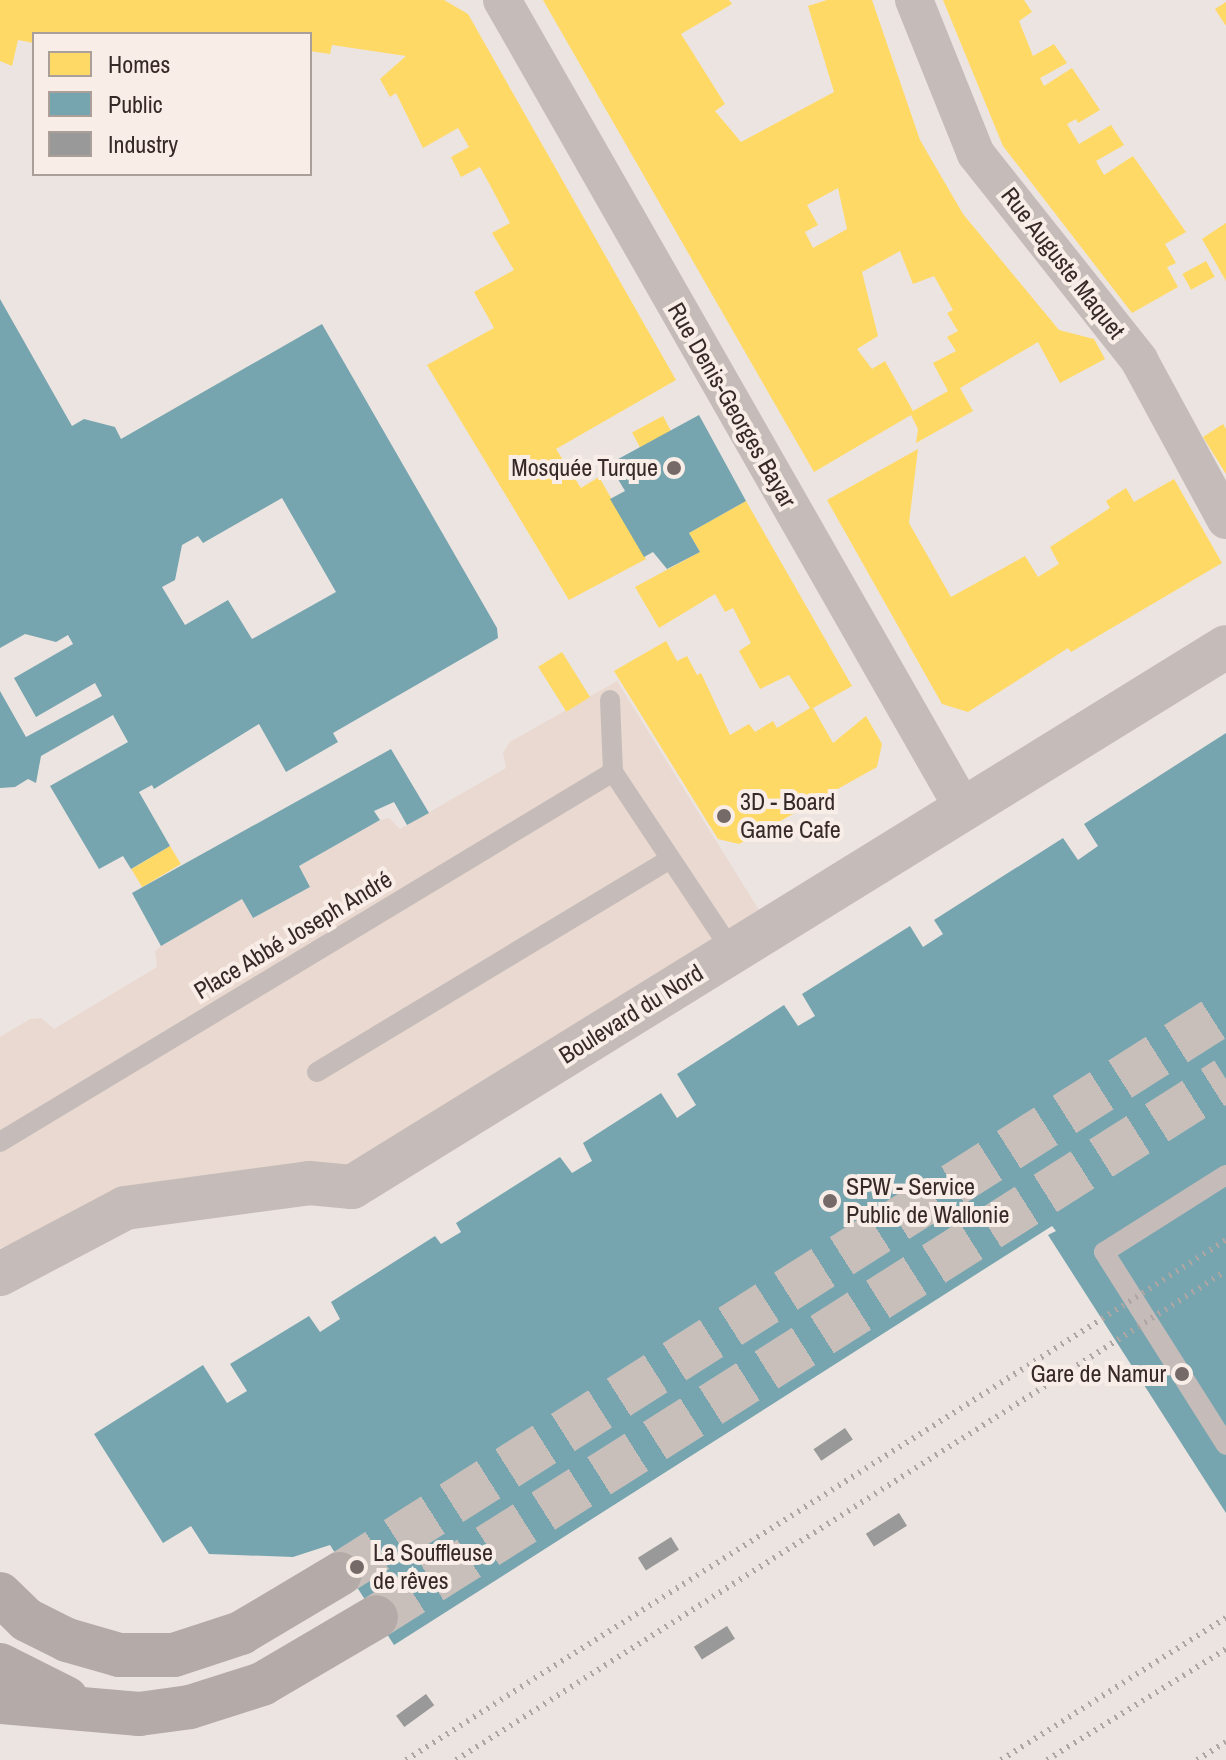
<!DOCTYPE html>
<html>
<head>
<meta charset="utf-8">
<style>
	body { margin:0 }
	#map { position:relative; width:1226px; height:1760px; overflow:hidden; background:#ece4e0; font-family:"Archivo Narrow",sans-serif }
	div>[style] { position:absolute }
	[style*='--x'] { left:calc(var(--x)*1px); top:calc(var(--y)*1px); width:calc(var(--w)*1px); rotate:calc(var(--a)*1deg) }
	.plaza>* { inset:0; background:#ead9d0 }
	.homes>* { inset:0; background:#ffd966; transform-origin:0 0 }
	.public>* { inset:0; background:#76a5af }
	.industry>* { inset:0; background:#999; transform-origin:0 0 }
	.primary-tunnel>* { height:44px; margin-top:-22px; transform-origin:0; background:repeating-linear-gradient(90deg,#c8bfbb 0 44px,transparent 0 66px) }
	.service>* { height:20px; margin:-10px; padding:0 10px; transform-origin:10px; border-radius:10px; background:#c5bcb9 }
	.minor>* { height:38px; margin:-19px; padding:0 19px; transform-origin:19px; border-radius:19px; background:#c5bcb9 }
	.tertiary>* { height:44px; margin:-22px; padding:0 22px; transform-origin:22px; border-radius:22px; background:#c5bcb9 }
	.primary>* { height:44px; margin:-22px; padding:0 22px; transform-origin:22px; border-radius:22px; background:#b4aba8 }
	.rail>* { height:6px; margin-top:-3px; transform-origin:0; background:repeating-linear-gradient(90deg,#ada6a3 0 2px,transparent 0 8px) }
	.dots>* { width:22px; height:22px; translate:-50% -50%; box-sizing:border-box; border:4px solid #f9ede7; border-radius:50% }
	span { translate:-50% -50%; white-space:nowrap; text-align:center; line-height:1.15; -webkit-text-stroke:8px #f9ede7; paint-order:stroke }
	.street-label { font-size:24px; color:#362927 }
	.poi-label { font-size:24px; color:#362927 }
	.right { translate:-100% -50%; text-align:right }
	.left { translate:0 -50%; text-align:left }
	.legend { position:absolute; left:32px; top:32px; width:280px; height:144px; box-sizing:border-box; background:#f9ede7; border:2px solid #ab9f9a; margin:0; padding:10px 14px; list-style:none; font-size:24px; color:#362927 }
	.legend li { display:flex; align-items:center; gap:16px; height:40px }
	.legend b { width:40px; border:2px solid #ab9f9a }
</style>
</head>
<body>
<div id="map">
	<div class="plaza">
		<div style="clip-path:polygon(617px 681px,770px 928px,352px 1187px,122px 1203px,0 1248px,0 1037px,30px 1019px,41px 1018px,54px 1029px,157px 967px,155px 951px,161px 946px,242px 899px,253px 918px,310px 887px,299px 866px,380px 820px,389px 818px,400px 829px,506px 768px,503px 753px,510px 742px)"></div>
	</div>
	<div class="homes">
		<div style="clip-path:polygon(0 0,444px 0,468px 14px,676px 380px,556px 449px,581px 488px,599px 477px,646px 559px,569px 600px,427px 365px,494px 328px,474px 292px,514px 270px,492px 233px,510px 223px,490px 185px,480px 167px,461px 177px,451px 157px,469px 147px,458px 128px,423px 148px,396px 93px,390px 97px,380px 79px,406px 56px,332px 45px,330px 54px,310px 51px,310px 34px,34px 34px,34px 43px,18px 40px,12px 66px,0 61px)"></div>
		<div style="clip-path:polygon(evenodd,543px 0,729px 0,732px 4px,681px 34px,725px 104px,715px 111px,741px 142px,834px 92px,808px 6px,827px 0,872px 0,920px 140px,963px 214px,1059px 330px,1094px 339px,1105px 359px,1060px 383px,1038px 342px,960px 388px,973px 411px,916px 443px,918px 429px,911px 415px,814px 472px,543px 0,838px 188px,847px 229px,813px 248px,805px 232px,818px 225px,807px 205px,838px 188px,543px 0,900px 251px,913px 284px,934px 276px,953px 310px,947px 313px,958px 331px,947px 337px,956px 351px,933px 363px,948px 391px,913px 411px,885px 361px,872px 369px,857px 349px,878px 336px,862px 272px,900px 251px)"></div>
		<div style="clip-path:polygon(943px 0,1024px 0,1032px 12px,1019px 21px,1033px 56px,1054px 44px,1067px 63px,1040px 78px,1044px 86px,1072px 68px,1100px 110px,1078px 123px,1076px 119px,1067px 124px,1079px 144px,1111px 125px,1124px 145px,1096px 161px,1104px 175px,1133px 156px,1186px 232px,1165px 244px,1176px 263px,1167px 267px,1178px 287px,1132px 313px,1003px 146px)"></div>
		<div style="clip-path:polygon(1226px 2px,1226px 26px,1215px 9px)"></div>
		<div style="clip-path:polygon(1226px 223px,1226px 281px,1202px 239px)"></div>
		<div style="left:1206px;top:261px;width:18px;height:27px;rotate:61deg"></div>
		<div style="left:663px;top:416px;width:17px;height:35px;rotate:62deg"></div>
		<div style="clip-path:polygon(1223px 424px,1226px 429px,1226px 474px,1203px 437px)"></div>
		<div style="clip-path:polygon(918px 449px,909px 523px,951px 597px,1025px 556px,1038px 577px,1059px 564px,1050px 547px,1110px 508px,1106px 501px,1126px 488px,1134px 502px,1174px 479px,1222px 563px,1071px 652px,1068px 648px,968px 712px,942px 704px,827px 500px)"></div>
		<div style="clip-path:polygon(746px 501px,852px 686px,813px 708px,833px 743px,866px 716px,882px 744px,877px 767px,739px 844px,718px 839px,614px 671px,666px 641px,677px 661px,687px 656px,697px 675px,701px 673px,730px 735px,749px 724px,755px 732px,773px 721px,777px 728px,810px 708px,789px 675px,760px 689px,739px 651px,751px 643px,733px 608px,725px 612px,715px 594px,659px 628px,635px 587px,700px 552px,689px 533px)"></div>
		<div style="left:562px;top:652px;width:53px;height:28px;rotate:58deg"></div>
		<div style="left:170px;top:846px;width:21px;height:45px;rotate:59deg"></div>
	</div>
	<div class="public">
		<div style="clip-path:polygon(evenodd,0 299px,72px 426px,84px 419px,115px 427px,121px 439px,322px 324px,497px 628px,498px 638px,333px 733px,338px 742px,286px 772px,259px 724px,154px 789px,152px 785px,139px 792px,170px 846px,131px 869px,123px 856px,99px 869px,50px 786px,128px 742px,113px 715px,41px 756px,36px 783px,28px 779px,15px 787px,0 788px,0 691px,26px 737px,102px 696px,95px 683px,36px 717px,14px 678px,73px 644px,68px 635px,56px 642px,25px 634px,0 648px,0 299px,282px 498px,336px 592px,252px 639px,228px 600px,185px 625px,162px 587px,175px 580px,182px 545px,198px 536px,203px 543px,282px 498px)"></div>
		<div style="clip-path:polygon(699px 415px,746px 501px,689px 533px,700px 552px,667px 569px,653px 552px,644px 557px,610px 499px,625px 491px,609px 464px)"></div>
		<div style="clip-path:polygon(1226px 733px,1226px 1513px,1048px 1235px,1056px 1231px,1052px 1226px,394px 1645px,330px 1545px,293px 1557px,209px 1554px,191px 1526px,163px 1543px,94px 1434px,203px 1365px,227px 1403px,247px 1391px,230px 1364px,309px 1316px,320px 1332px,340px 1319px,331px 1302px,435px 1236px,441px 1244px,461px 1232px,456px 1223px,560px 1157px,572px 1173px,592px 1161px,583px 1143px,661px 1093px,677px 1118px,696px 1105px,677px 1074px,784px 1005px,798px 1026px,815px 1016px,802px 994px,910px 926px,923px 947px,943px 934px,934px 920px,1063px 838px,1078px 860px,1098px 846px,1084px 824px)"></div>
		<div style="clip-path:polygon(391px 749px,429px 813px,407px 825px,394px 802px,374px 811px,380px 820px,299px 866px,310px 887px,253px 918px,242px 899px,161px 946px,132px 893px)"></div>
	</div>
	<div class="industry">
		<div style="left:845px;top:1428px;width:14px;height:38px;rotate:56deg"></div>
		<div style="left:899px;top:1513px;width:15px;height:39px;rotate:58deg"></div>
		<div style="left:671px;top:1537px;width:15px;height:39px;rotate:58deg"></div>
		<div style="left:727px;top:1626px;width:15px;height:39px;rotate:58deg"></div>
		<div style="left:426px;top:1694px;width:14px;height:37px;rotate:54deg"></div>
	</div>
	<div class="primary-tunnel">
		<div style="--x:340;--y:1574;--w:1049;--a:-32.39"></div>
		<div style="--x:376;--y:1617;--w:1006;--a:-32.33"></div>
	</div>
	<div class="service">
		<div style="--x:610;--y:700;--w:72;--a:87.6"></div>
		<div style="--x:613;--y:772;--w:215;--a:56.4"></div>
		<div style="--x:317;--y:1072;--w:412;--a:-31.1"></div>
		<div style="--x:0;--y:1142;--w:716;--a:-31.11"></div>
		<div style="--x:1226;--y:1175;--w:144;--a:147.7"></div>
		<div style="--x:1104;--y:1252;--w:228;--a:57.7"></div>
	</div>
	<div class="minor">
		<div style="--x:502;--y:0;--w:930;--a:60.29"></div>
		<div style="--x:914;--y:0;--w:166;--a:68.1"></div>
		<div style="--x:976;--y:154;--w:263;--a:51.6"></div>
		<div style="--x:1139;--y:360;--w:182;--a:61.5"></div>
	</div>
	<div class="tertiary">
		<div style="--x:0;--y:1274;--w:141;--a:-27.8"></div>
		<div style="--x:125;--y:1208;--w:186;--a:-7.7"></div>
		<div style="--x:309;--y:1183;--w:43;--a:5.3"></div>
		<div style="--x:352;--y:1187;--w:1027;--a:-31.71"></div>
	</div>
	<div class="primary">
		<div style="--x:0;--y:1594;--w:37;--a:44"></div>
		<div style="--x:27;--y:1620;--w:45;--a:26.6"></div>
		<div style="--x:67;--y:1640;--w:54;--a:16.1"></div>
		<div style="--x:119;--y:1655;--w:55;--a:0"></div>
		<div style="--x:174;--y:1655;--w:71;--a:-18.2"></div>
		<div style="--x:241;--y:1633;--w:115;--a:-30.8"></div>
		<div style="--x:0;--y:1665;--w:74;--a:26.6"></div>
		<div style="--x:0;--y:1702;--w:140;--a:4.9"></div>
		<div style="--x:139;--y:1714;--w:51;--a:-7.8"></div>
		<div style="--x:190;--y:1707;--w:76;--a:-17.7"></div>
		<div style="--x:262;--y:1684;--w:132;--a:-30.4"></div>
	</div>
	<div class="rail">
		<div style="--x:406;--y:1760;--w:971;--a:-32.38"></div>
		<div style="--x:456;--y:1760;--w:912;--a:-32.42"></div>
		<div style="--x:1001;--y:1760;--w:266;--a:-32.3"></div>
		<div style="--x:1047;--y:1760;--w:211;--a:-31.8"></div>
		<div style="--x:1197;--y:1760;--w:34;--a:-32"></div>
	</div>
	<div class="dots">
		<div style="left:674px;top:468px;background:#766a68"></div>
		<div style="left:724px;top:816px;background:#766a68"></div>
		<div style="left:830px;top:1201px;background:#766a68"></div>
		<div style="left:1182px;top:1374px;background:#766a68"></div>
		<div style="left:357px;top:1567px;background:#766a68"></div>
	</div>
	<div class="street-label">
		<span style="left:1063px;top:263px;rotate:52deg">Rue Auguste Maquet</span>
		<span style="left:732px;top:405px;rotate:60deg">Rue Denis-Georges Bayar</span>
		<span style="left:293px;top:935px;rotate:-31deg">Place Abbé Joseph André</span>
		<span style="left:631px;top:1014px;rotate:-32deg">Boulevard du Nord</span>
	</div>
	<div class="poi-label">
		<span class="right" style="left:658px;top:468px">Mosquée Turque</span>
		<span class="left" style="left:740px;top:816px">3D - Board<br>Game Cafe</span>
		<span class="left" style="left:846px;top:1201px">SPW - Service<br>Public de Wallonie</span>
		<span class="right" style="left:1166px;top:1374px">Gare de Namur</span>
		<span class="left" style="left:373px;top:1567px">La Souffleuse<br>de rêves</span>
	</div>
	<ul class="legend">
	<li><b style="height:22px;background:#ffd966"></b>Homes</li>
	<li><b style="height:22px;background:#76a5af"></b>Public</li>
	<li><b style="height:22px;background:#999"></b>Industry</li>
	</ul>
</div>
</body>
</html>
